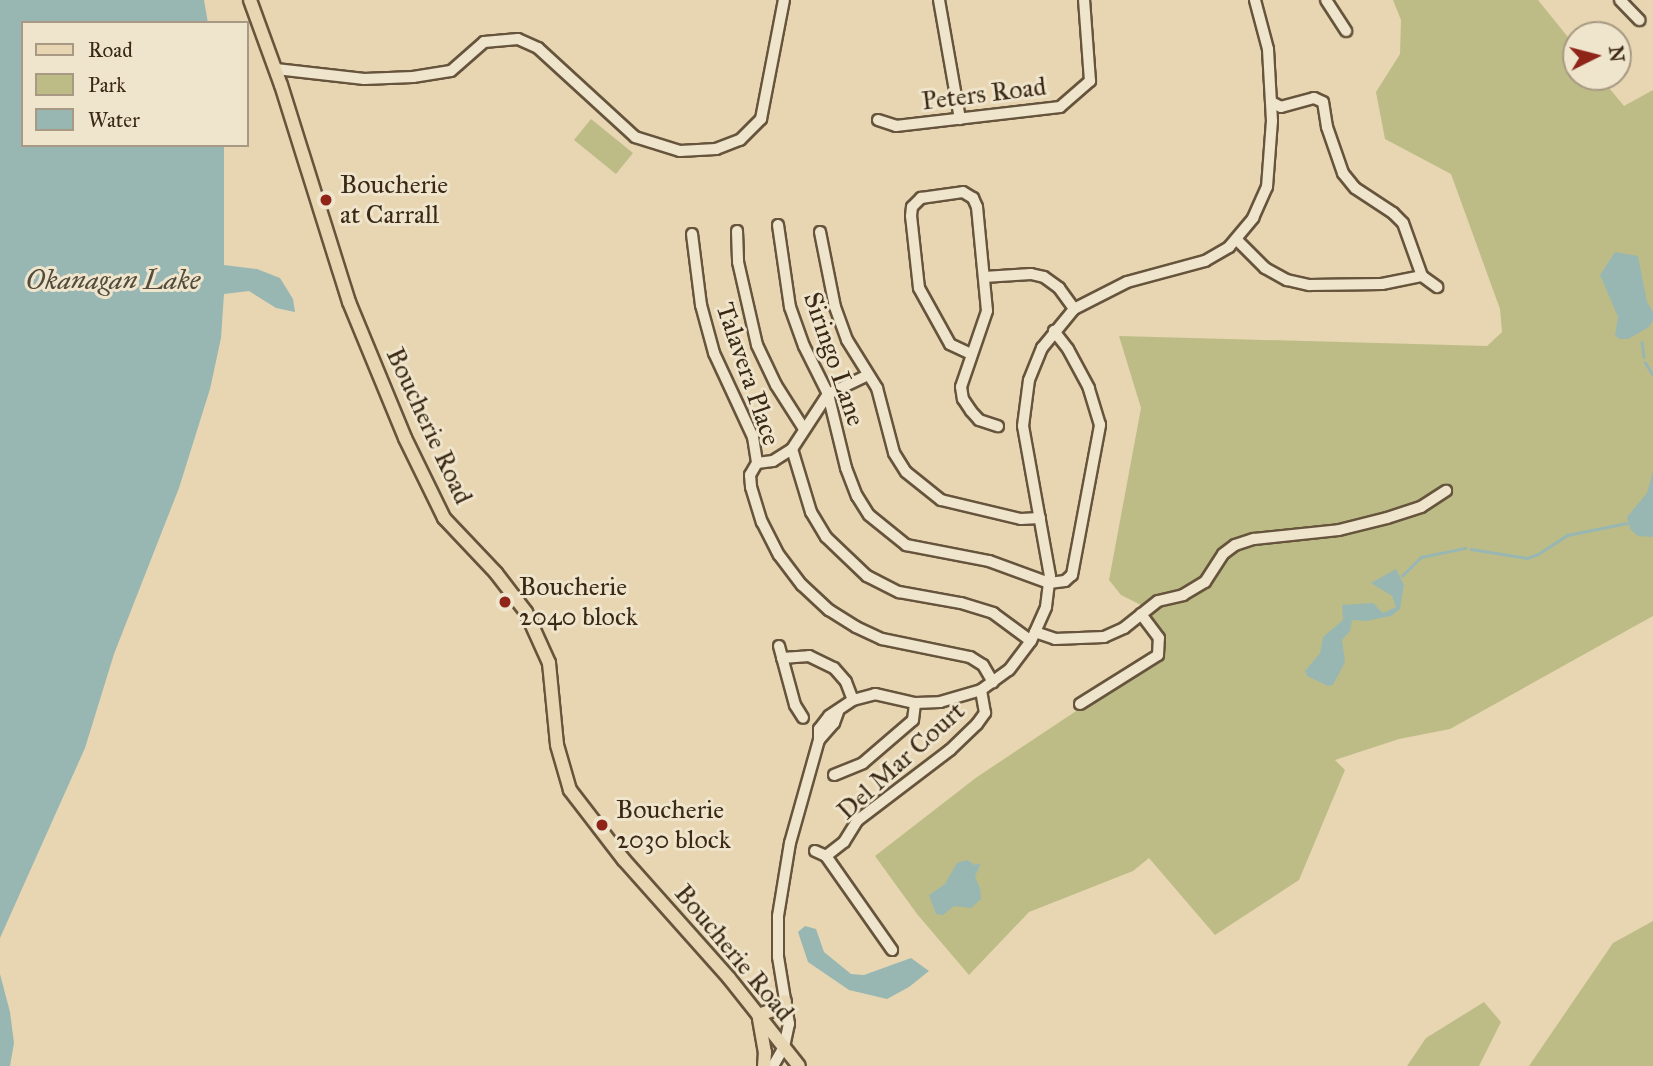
<!DOCTYPE html>
<html>
<head>
<meta charset="utf-8">
<style>
	body { margin:0 }
	#map { position:relative; width:1653px; height:1066px; overflow:hidden; background:#e7d6b1; font-family:"IM FELL Great Primer",serif }
	div>[style] { position:absolute }
	[style*='--x'] { left:calc(var(--x)*1px); top:calc(var(--y)*1px); width:calc(var(--w)*1px); rotate:calc(var(--a)*1deg) }
	.green>* { inset:0; background:#bdbc87; transform-origin:0 0 }
	.water>* { inset:0; background:#98b7b3 }
	.stream>* { height:2.5px; margin:-1.25px; padding:0 1.25px; transform-origin:1.25px; border-radius:1.25px; background:#98b7b3 }
	.roads { filter:drop-shadow(2px 0 #66543c) drop-shadow(-2px 0 #66543c) drop-shadow(0 2px #66543c) drop-shadow(0 -2px #66543c) }
	.minor>* { height:10px; margin:-5px; padding:0 5px; transform-origin:5px; border-radius:5px; background:#efe4cc }
	.major>* { height:12px; margin:-6px; padding:0 6px; transform-origin:6px; border-radius:6px; background:#e7d6b1 }
	.dots>* { width:19px; height:19px; translate:-50% -50%; box-sizing:border-box; border:4px solid #efe4cc; border-radius:50% }
	span { translate:-50% -50%; white-space:nowrap; text-align:center; line-height:1.15; -webkit-text-stroke:6px #efe4cc; paint-order:stroke }
	.street-label { font-size:26px; color:#3b2915 }
	.poi-label { font-size:26px; color:#3b2915 }
	.left { translate:0 -50%; text-align:left }
	.water-label { font-size:28px; color:#524c3c; font-style:italic }
	.legend { position:absolute; left:21px; top:21px; width:228px; height:126px; box-sizing:border-box; background:#efe4cc; border:2px solid #a79983; margin:0; padding:9px 12px; list-style:none; font-size:21px; color:#3b2915 }
	.legend li { display:flex; align-items:center; gap:14px; height:35px }
	.legend b { width:35px; border:2px solid #a79983 }
	.north { position:absolute; left:1562px; top:21px; width:70px; height:70px; box-sizing:border-box; background:#efe4cc; border:2px solid #a79983; border-radius:50%; rotate:84deg; font-size:19px; font-weight:700; line-height:28px; text-align:center; color:#3b2915 }
	.north::after { content:''; display:block; margin:auto; width:24px; height:32px; background:#8f2418; clip-path:polygon(50% 0,100% 100%,50% 72%,0 100%) }
</style>
</head>
<body>
<div id="map">
	<div class="green">
		<div style="clip-path:polygon(1393px 0,1538px 0,1576px 47px,1576px 77px,1600px 77px,1624px 106px,1653px 90px,1653px 616px,1450px 729px,1399px 739px,1335px 760px,1345px 770px,1299px 880px,1215px 935px,1149px 858px,1133px 871px,1029px 912px,969px 975px,917px 914px,875px 856px,977px 777px,1165px 652px,1165px 638px,1152px 618px,1141px 605px,1121px 595px,1109px 580px,1141px 408px,1119px 336px,1487px 346px,1502px 332px,1500px 309px,1451px 174px,1385px 139px,1376px 92px,1400px 54px,1401px 20px)"></div>
		<div style="left:591px;top:119px;width:54px;height:27px;rotate:39deg"></div>
		<div style="clip-path:polygon(1653px 921px,1653px 1066px,1529px 1066px,1613px 943px)"></div>
		<div style="clip-path:polygon(1484px 1002px,1501px 1022px,1479px 1066px,1407px 1066px,1426px 1038px)"></div>
	</div>
	<div class="water">
		<div style="clip-path:polygon(0 0,204px 0,208px 23px,23px 23px,23px 145px,224px 145px,224px 265px,257px 269px,280px 278px,293px 299px,295px 312px,276px 308px,249px 291px,224px 294px,221px 338px,210px 389px,179px 488px,114px 654px,85px 748px,0 938px)"></div>
		<div style="clip-path:polygon(1615px 252px,1638px 256px,1647px 302px,1653px 312px,1653px 321px,1649px 327px,1628px 339px,1619px 339px,1615px 335px,1618px 317px,1600px 275px)"></div>
		<div style="clip-path:polygon(1653px 471px,1653px 537px,1638px 536px,1630px 529px,1627px 517px,1647px 493px)"></div>
		<div style="clip-path:polygon(1396px 569px,1404px 585px,1400px 609px,1391px 616px,1366px 621px,1352px 620px,1350px 631px,1342px 640px,1345px 662px,1333px 685px,1328px 686px,1307px 676px,1305px 671px,1320px 653px,1323px 637px,1343px 620px,1342px 605px,1373px 603px,1383px 613px,1396px 607px,1392px 596px,1371px 583px)"></div>
		<div style="clip-path:polygon(967px 860px,975px 865px,981px 863px,975px 877px,980px 888px,981px 899px,971px 908px,954px 906px,943px 915px,936px 914px,929px 895px,945px 884px,957px 863px)"></div>
		<div style="clip-path:polygon(805px 926px,816px 929px,824px 952px,851px 974px,864px 975px,911px 958px,929px 971px,909px 987px,887px 999px,849px 990px,808px 962px,798px 932px)"></div>
		<div style="clip-path:polygon(0 974px,10px 1012px,14px 1043px,10px 1066px,0 1066px)"></div>
	</div>
	<div class="stream">
		<div style="--x:1642;--y:342;--w:15;--a:82"></div>
		<div style="--x:1645;--y:362;--w:15;--a:58"></div>
		<div style="--x:1471;--y:549;--w:57;--a:9.1"></div>
		<div style="--x:1527;--y:558;--w:12;--a:-20"></div>
		<div style="--x:1538;--y:554;--w:35;--a:-33"></div>
		<div style="--x:1567;--y:535;--w:61;--a:-11.3"></div>
		<div style="--x:1402;--y:576;--w:27;--a:-45"></div>
		<div style="--x:1421;--y:557;--w:45;--a:-11.6"></div>
	</div>
	<div class="roads">
		<div class="minor">
			<div style="--x:939;--y:0;--w:121;--a:80"></div>
			<div style="--x:1326;--y:0;--w:37;--a:57"></div>
			<div style="--x:1620;--y:0;--w:28;--a:46"></div>
			<div style="--x:276;--y:69;--w:89;--a:6.5"></div>
			<div style="--x:364;--y:79;--w:49;--a:-2.3"></div>
			<div style="--x:413;--y:77;--w:38;--a:-9"></div>
			<div style="--x:451;--y:71;--w:44;--a:-41.3"></div>
			<div style="--x:484;--y:42;--w:34;--a:-5"></div>
			<div style="--x:518;--y:39;--w:22;--a:24"></div>
			<div style="--x:538;--y:48;--w:132;--a:42.5"></div>
			<div style="--x:635;--y:137;--w:47;--a:17.3"></div>
			<div style="--x:680;--y:151;--w:36;--a:-3"></div>
			<div style="--x:716;--y:149;--w:26;--a:-21"></div>
			<div style="--x:740;--y:140;--w:30;--a:-45"></div>
			<div style="--x:761;--y:119;--w:121;--a:-79.1"></div>
			<div style="--x:878;--y:120;--w:19;--a:18"></div>
			<div style="--x:896;--y:126;--w:165;--a:-6.6"></div>
			<div style="--x:1060;--y:107;--w:40;--a:-41"></div>
			<div style="--x:1090;--y:81;--w:81;--a:-94.2"></div>
			<div style="--x:778;--y:225;--w:83;--a:81.7"></div>
			<div style="--x:790;--y:307;--w:41;--a:70.3"></div>
			<div style="--x:804;--y:346;--w:54;--a:63.4"></div>
			<div style="--x:828;--y:394;--w:76;--a:76.3"></div>
			<div style="--x:846;--y:468;--w:30;--a:69"></div>
			<div style="--x:857;--y:496;--w:22;--a:58"></div>
			<div style="--x:869;--y:515;--w:48;--a:39"></div>
			<div style="--x:906;--y:545;--w:85;--a:10.9"></div>
			<div style="--x:989;--y:561;--w:64;--a:20.1"></div>
			<div style="--x:1049;--y:583;--w:16;--a:-7"></div>
			<div style="--x:1065;--y:581;--w:9;--a:-41"></div>
			<div style="--x:1072;--y:575;--w:153;--a:-79.4"></div>
			<div style="--x:1100;--y:425;--w:39;--a:-107"></div>
			<div style="--x:1089;--y:388;--w:44;--a:-118.3"></div>
			<div style="--x:1068;--y:349;--w:23;--a:-128"></div>
			<div style="--x:737;--y:231;--w:31;--a:88"></div>
			<div style="--x:738;--y:262;--w:85;--a:77.1"></div>
			<div style="--x:757;--y:345;--w:44;--a:64.6"></div>
			<div style="--x:776;--y:385;--w:52;--a:57.5"></div>
			<div style="--x:820;--y:232;--w:76;--a:78.7"></div>
			<div style="--x:835;--y:307;--w:35;--a:70"></div>
			<div style="--x:847;--y:340;--w:57;--a:58"></div>
			<div style="--x:877;--y:388;--w:67;--a:75.3"></div>
			<div style="--x:894;--y:453;--w:22;--a:58"></div>
			<div style="--x:906;--y:472;--w:45;--a:38.7"></div>
			<div style="--x:941;--y:500;--w:82;--a:13.4"></div>
			<div style="--x:1021;--y:519;--w:19;--a:-3"></div>
			<div style="--x:692;--y:234;--w:72;--a:82.8"></div>
			<div style="--x:701;--y:305;--w:50;--a:74.8"></div>
			<div style="--x:714;--y:353;--w:93;--a:65.1"></div>
			<div style="--x:753;--y:437;--w:26;--a:81"></div>
			<div style="--x:757;--y:463;--w:14;--a:120"></div>
			<div style="--x:750;--y:475;--w:12;--a:85"></div>
			<div style="--x:751;--y:487;--w:37;--a:73"></div>
			<div style="--x:762;--y:522;--w:37;--a:63"></div>
			<div style="--x:779;--y:555;--w:38;--a:53"></div>
			<div style="--x:802;--y:585;--w:37;--a:43"></div>
			<div style="--x:829;--y:610;--w:32;--a:32"></div>
			<div style="--x:856;--y:627;--w:29;--a:25"></div>
			<div style="--x:882;--y:639;--w:90;--a:11.6"></div>
			<div style="--x:970;--y:657;--w:15;--a:32"></div>
			<div style="--x:983;--y:665;--w:20;--a:60"></div>
			<div style="--x:1237;--y:240;--w:40;--a:45"></div>
			<div style="--x:1265;--y:268;--w:25;--a:29"></div>
			<div style="--x:1287;--y:280;--w:23;--a:13"></div>
			<div style="--x:1309;--y:285;--w:73;--a:-0.8"></div>
			<div style="--x:1382;--y:284;--w:41;--a:-11.3"></div>
			<div style="--x:1422;--y:276;--w:56;--a:-109.7"></div>
			<div style="--x:1403;--y:223;--w:14;--a:-135"></div>
			<div style="--x:1393;--y:213;--w:45;--a:-146.7"></div>
			<div style="--x:1355;--y:188;--w:19;--a:-129"></div>
			<div style="--x:1343;--y:173;--w:49;--a:-109.2"></div>
			<div style="--x:1327;--y:127;--w:25;--a:-99"></div>
			<div style="--x:1323;--y:102;--w:10;--a:-156"></div>
			<div style="--x:1314;--y:98;--w:34;--a:165"></div>
			<div style="--x:1281;--y:107;--w:11;--a:-153"></div>
			<div style="--x:1422;--y:276;--w:19;--a:36"></div>
			<div style="--x:984;--y:277;--w:47;--a:-3.7"></div>
			<div style="--x:1031;--y:274;--w:13;--a:13"></div>
			<div style="--x:1044;--y:277;--w:19;--a:36"></div>
			<div style="--x:1059;--y:288;--w:26;--a:54"></div>
			<div style="--x:971;--y:354;--w:23;--a:-155"></div>
			<div style="--x:950;--y:344;--w:64;--a:-119"></div>
			<div style="--x:919;--y:288;--w:72;--a:-96.3"></div>
			<div style="--x:911;--y:216;--w:9;--a:-84"></div>
			<div style="--x:912;--y:207;--w:13;--a:-45"></div>
			<div style="--x:921;--y:198;--w:42;--a:-8.1"></div>
			<div style="--x:963;--y:192;--w:12;--a:31"></div>
			<div style="--x:973;--y:198;--w:10;--a:66"></div>
			<div style="--x:977;--y:207;--w:104;--a:84.5"></div>
			<div style="--x:987;--y:311;--w:80;--a:108.9"></div>
			<div style="--x:961;--y:387;--w:12;--a:81"></div>
			<div style="--x:963;--y:399;--w:14;--a:56"></div>
			<div style="--x:971;--y:411;--w:12;--a:48"></div>
			<div style="--x:979;--y:420;--w:20;--a:18"></div>
			<div style="--x:792;--y:449;--w:66;--a:73.2"></div>
			<div style="--x:811;--y:512;--w:29;--a:59"></div>
			<div style="--x:826;--y:537;--w:57;--a:43.6"></div>
			<div style="--x:867;--y:576;--w:36;--a:27"></div>
			<div style="--x:899;--y:592;--w:63;--a:10.1"></div>
			<div style="--x:961;--y:603;--w:34;--a:17"></div>
			<div style="--x:993;--y:613;--w:47;--a:36.4"></div>
			<div style="--x:757;--y:463;--w:16;--a:-7"></div>
			<div style="--x:773;--y:461;--w:22;--a:-32"></div>
			<div style="--x:792;--y:449;--w:66;--a:-56.8"></div>
			<div style="--x:828;--y:394;--w:44;--a:-25.4"></div>
			<div style="--x:1035;--y:632;--w:21;--a:19"></div>
			<div style="--x:1055;--y:639;--w:49;--a:-2.3"></div>
			<div style="--x:1104;--y:637;--w:22;--a:-24"></div>
			<div style="--x:1124;--y:628;--w:43;--a:-38.5"></div>
			<div style="--x:1158;--y:601;--w:26;--a:-13"></div>
			<div style="--x:1183;--y:595;--w:26;--a:-31"></div>
			<div style="--x:1205;--y:582;--w:33;--a:-57"></div>
			<div style="--x:1223;--y:554;--w:15;--a:-37"></div>
			<div style="--x:1235;--y:545;--w:20;--a:-18"></div>
			<div style="--x:1254;--y:539;--w:85;--a:-6"></div>
			<div style="--x:1339;--y:530;--w:49;--a:-14"></div>
			<div style="--x:1387;--y:518;--w:36;--a:-18"></div>
			<div style="--x:1421;--y:507;--w:30;--a:-33"></div>
			<div style="--x:779;--y:646;--w:61;--a:74.8"></div>
			<div style="--x:795;--y:705;--w:15;--a:58"></div>
			<div style="--x:782;--y:658;--w:27;--a:-4"></div>
			<div style="--x:809;--y:656;--w:28;--a:26"></div>
			<div style="--x:834;--y:668;--w:18;--a:49"></div>
			<div style="--x:846;--y:682;--w:19;--a:69"></div>
			<div style="--x:1080;--y:704;--w:92;--a:-32.1"></div>
			<div style="--x:1158;--y:655;--w:17;--a:-87"></div>
			<div style="--x:1159;--y:638;--w:30;--a:-127"></div>
			<div style="--x:819;--y:740;--w:23;--a:-49"></div>
			<div style="--x:834;--y:723;--w:12;--a:-70"></div>
			<div style="--x:834;--y:775;--w:31;--a:-22"></div>
			<div style="--x:863;--y:763;--w:66;--a:-40.7"></div>
			<div style="--x:913;--y:720;--w:17;--a:-83"></div>
			<div style="--x:815;--y:851;--w:12;--a:24"></div>
			<div style="--x:826;--y:856;--w:115;--a:54.9"></div>
			<div style="--x:826;--y:856;--w:23;--a:-38"></div>
			<div style="--x:844;--y:842;--w:26;--a:-58"></div>
			<div style="--x:858;--y:820;--w:116;--a:-37.3"></div>
			<div style="--x:950;--y:750;--w:37;--a:-44"></div>
			<div style="--x:977;--y:724;--w:14;--a:-54"></div>
			<div style="--x:985;--y:713;--w:23;--a:-100"></div>
			<div style="--x:773;--y:1066;--w:22;--a:-60"></div>
			<div style="--x:784;--y:1047;--w:24;--a:-78"></div>
			<div style="--x:789;--y:1024;--w:68;--a:-99.3"></div>
			<div style="--x:778;--y:957;--w:41;--a:-90"></div>
			<div style="--x:778;--y:916;--w:74;--a:-80.7"></div>
			<div style="--x:790;--y:843;--w:107;--a:-74.3"></div>
			<div style="--x:819;--y:740;--w:11;--a:-90"></div>
			<div style="--x:819;--y:729;--w:16;--a:-52"></div>
			<div style="--x:829;--y:716;--w:29;--a:-34"></div>
			<div style="--x:853;--y:700;--w:23;--a:-15"></div>
			<div style="--x:875;--y:694;--w:41;--a:12.7"></div>
			<div style="--x:915;--y:703;--w:25;--a:-2"></div>
			<div style="--x:940;--y:702;--w:43;--a:-16.3"></div>
			<div style="--x:981;--y:690;--w:34;--a:-36"></div>
			<div style="--x:1009;--y:670;--w:36;--a:-53"></div>
			<div style="--x:1031;--y:641;--w:37;--a:-66"></div>
			<div style="--x:1046;--y:607;--w:31;--a:-83"></div>
			<div style="--x:1050;--y:576;--w:152;--a:-100.2"></div>
			<div style="--x:1023;--y:426;--w:46;--a:-82.6"></div>
			<div style="--x:1029;--y:380;--w:35;--a:-68"></div>
			<div style="--x:1042;--y:348;--w:50;--a:-50.6"></div>
			<div style="--x:1074;--y:309;--w:59;--a:-27"></div>
			<div style="--x:1127;--y:282;--w:81;--a:-15.1"></div>
			<div style="--x:1205;--y:261;--w:28;--a:-30"></div>
			<div style="--x:1229;--y:247;--w:38;--a:-50"></div>
			<div style="--x:1253;--y:218;--w:34;--a:-66"></div>
			<div style="--x:1267;--y:187;--w:66;--a:-85.7"></div>
			<div style="--x:1272;--y:121;--w:72;--a:-93.2"></div>
			<div style="--x:1268;--y:49;--w:51;--a:-104.9"></div>
		</div>
		<div class="major">
			<div style="--x:250;--y:0;--w:90;--a:70"></div>
			<div style="--x:281;--y:85;--w:227;--a:72.6"></div>
			<div style="--x:349;--y:302;--w:147;--a:67.6"></div>
			<div style="--x:405;--y:438;--w:89;--a:64"></div>
			<div style="--x:444;--y:518;--w:76;--a:46.6"></div>
			<div style="--x:496;--y:573;--w:49;--a:52.4"></div>
			<div style="--x:526;--y:612;--w:56;--a:65.7"></div>
			<div style="--x:549;--y:663;--w:82;--a:84.4"></div>
			<div style="--x:557;--y:745;--w:47;--a:73.9"></div>
			<div style="--x:570;--y:790;--w:88;--a:52.4"></div>
			<div style="--x:624;--y:860;--w:158;--a:48.3"></div>
			<div style="--x:729;--y:978;--w:112;--a:51.5"></div>
			<div style="--x:758;--y:1015;--w:22;--a:-18"></div>
			<div style="--x:779;--y:1008;--w:9;--a:-49"></div>
			<div style="--x:759;--y:1019;--w:34;--a:80"></div>
			<div style="--x:765;--y:1052;--w:14;--a:94"></div>
		</div>
	</div>
	<div class="dots">
		<div style="left:326px;top:200px;background:#8f2418"></div>
		<div style="left:505px;top:602px;background:#8f2418"></div>
		<div style="left:602px;top:825px;background:#8f2418"></div>
	</div>
	<div class="street-label">
		<span style="left:984px;top:94px;rotate:-7deg">Peters Road</span>
		<span style="left:834px;top:359px;rotate:71deg">Siringo Lane</span>
		<span style="left:748px;top:374px;rotate:71deg">Talavera Place</span>
		<span style="left:429px;top:426px;rotate:65deg">Boucherie Road</span>
		<span style="left:901px;top:761px;rotate:-42deg">Del Mar Court</span>
		<span style="left:734px;top:953px;rotate:50deg">Boucherie Road</span>
	</div>
	<div class="poi-label">
		<span class="left" style="left:340px;top:200px">Boucherie<br>at Carrall</span>
		<span class="left" style="left:519px;top:602px">Boucherie<br>2040 block</span>
		<span class="left" style="left:616px;top:825px">Boucherie<br>2030 block</span>
	</div>
	<div class="water-label">
		<span style="left:113px;top:280px">Okanagan Lake</span>
	</div>
	<ul class="legend">
	<li><b style="height:9px;background:#e7d6b1"></b>Road</li>
	<li><b style="height:19px;background:#bdbc87"></b>Park</li>
	<li><b style="height:19px;background:#98b7b3"></b>Water</li>
	</ul>
	<div class="north">N</div>
</div>
</body>
</html>
